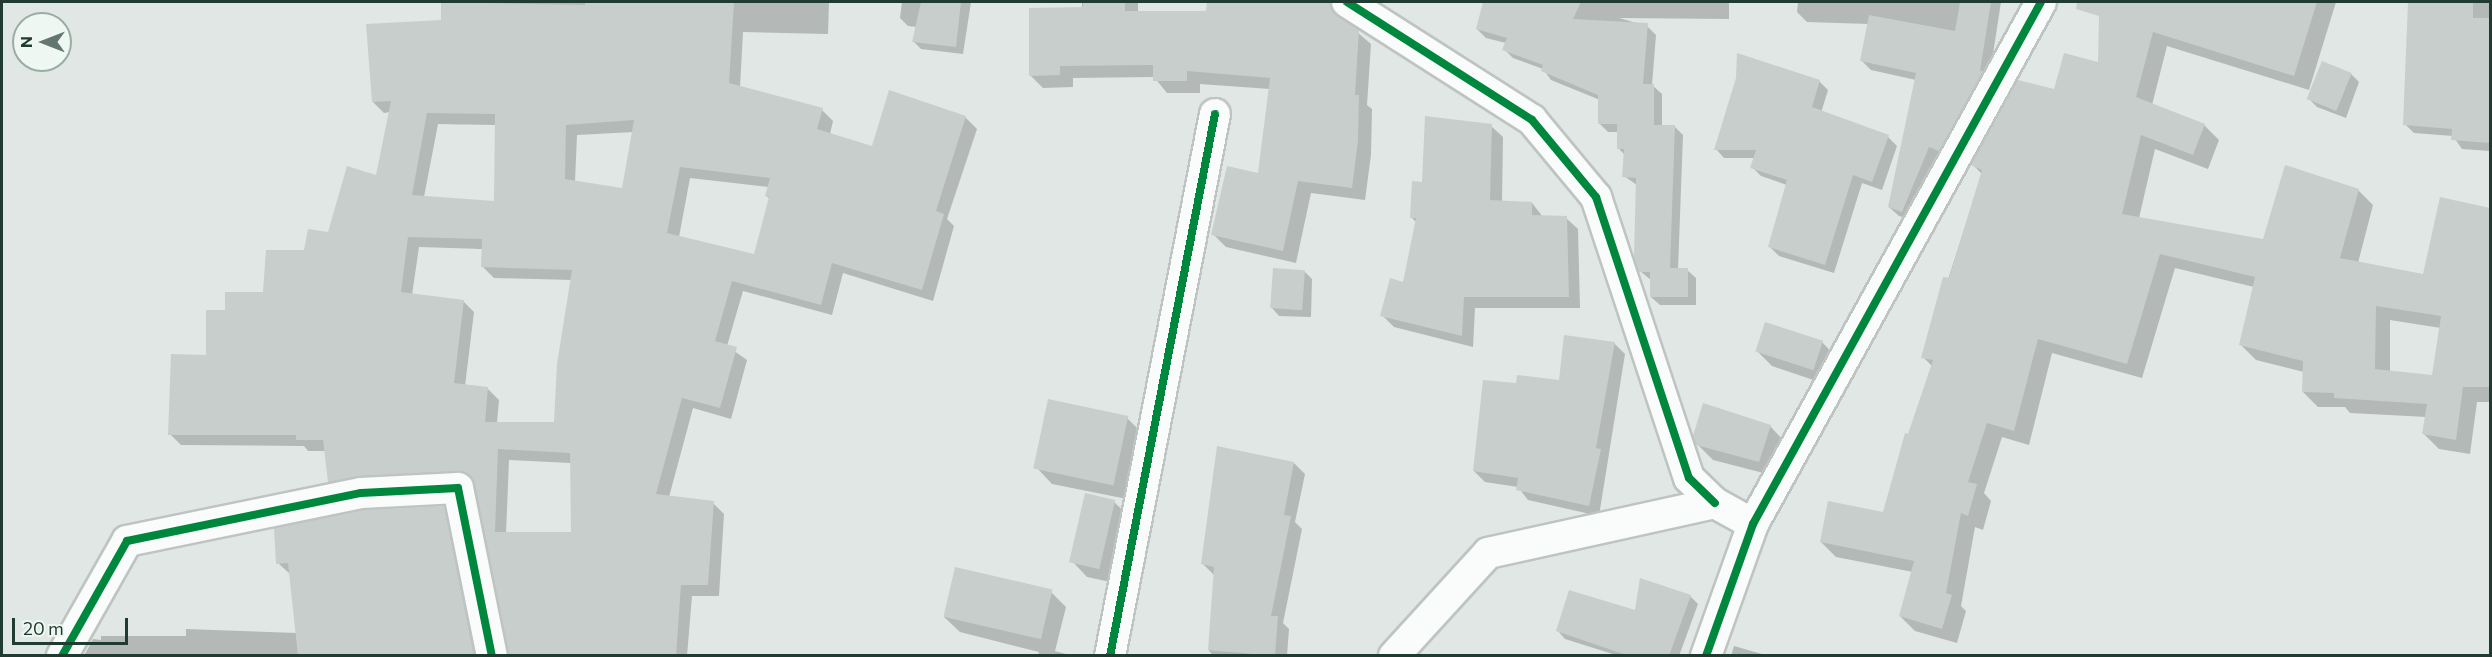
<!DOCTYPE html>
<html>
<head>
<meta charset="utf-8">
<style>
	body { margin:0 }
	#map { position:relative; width:2492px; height:657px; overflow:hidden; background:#e1e7e4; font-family:Commissioner,sans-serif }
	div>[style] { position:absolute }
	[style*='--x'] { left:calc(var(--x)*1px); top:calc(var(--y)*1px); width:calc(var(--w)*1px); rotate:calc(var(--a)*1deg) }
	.shadow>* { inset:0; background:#0003 }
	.building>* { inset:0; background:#c8cecb; transform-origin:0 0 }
	.roads { filter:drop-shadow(2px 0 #bec4c1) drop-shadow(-2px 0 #bec4c1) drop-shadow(0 2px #bec4c1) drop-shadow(0 -2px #bec4c1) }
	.street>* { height:30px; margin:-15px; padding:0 15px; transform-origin:15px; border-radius:15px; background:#fafbfb }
	.cycleway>* { height:8px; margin:-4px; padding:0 4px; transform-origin:4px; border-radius:4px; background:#00873e }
	span { translate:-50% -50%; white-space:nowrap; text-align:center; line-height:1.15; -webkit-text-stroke:4.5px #eef7f2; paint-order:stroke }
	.frame { position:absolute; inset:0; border:3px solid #1f3b32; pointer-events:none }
	.north { position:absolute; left:12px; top:12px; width:60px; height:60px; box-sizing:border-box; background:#eef7f2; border:2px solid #9baca5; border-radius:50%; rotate:270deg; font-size:16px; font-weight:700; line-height:24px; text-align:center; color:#1f3b32 }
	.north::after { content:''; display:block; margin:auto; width:21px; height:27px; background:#637770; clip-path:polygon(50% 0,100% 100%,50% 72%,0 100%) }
	.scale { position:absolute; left:12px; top:618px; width:116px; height:27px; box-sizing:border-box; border:3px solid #1f3b32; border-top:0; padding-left:8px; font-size:18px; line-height:21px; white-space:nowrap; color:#1f3b32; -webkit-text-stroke:4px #eef7f2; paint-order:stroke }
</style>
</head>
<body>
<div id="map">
	<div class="shadow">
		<div style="clip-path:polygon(evenodd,442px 2px,829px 2px,828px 34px,743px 32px,740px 87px,822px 110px,833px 121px,830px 134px,873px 148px,890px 92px,966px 118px,977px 129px,947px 219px,954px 226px,933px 301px,843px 273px,832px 315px,743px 291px,727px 346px,747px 360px,731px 419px,693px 408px,669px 497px,713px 503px,724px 514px,719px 596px,692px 596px,687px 656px,509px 656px,474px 483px,469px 481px,340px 493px,329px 482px,325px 451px,308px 451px,304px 446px,181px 445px,170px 434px,226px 312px,264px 293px,306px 251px,329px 234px,377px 177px,390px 112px,384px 113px,373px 102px,442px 21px,442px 2px,438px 124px,496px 125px,495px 202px,424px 197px,438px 124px,442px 2px,634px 132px,623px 190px,575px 182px,577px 135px,634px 132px,442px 2px,690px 178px,769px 187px,766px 196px,770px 199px,756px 255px,679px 237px,690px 178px,442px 2px,419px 247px,483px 249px,482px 266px,494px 278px,572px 280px,556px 423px,497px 423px,499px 400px,488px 389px,465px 386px,474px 312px,463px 301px,412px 295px,419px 247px,442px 2px,509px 460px,571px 463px,572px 534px,506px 534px,509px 460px)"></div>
		<div style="clip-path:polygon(902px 2px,971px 2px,963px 54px,921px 49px,913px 41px,917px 27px,908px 26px,900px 18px)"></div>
		<div style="clip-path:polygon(1082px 2px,1138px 2px,1138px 12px,1208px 12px,1209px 2px,1353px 2px,1345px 6px,1344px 21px,1371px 44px,1367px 105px,1372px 109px,1371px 155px,1365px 200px,1311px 193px,1296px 263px,1226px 247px,1213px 234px,1260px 174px,1270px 89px,1200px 84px,1200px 93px,1167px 93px,1154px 77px,1073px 78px,1073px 87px,1043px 88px,1030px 75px,1082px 8px)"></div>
		<div style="clip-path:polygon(1485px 2px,1729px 2px,1729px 19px,1619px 18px,1647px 26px,1656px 35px,1652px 85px,1662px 94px,1662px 126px,1674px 126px,1683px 135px,1678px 270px,1687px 270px,1696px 278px,1696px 305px,1660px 305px,1651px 297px,1651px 280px,1640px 271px,1637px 185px,1624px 176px,1625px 155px,1618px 148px,1619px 132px,1608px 132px,1600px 124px,1600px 100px,1551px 80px,1543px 69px,1513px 58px,1504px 49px,1506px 43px,1486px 38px,1477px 29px)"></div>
		<div style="clip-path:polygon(1798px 2px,2001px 2px,1989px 80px,1912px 220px,1899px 216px,1889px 207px,1916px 80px,1871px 70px,1861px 60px,1869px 24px,1807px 22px,1797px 12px)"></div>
		<div style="clip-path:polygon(evenodd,2101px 2px,2336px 2px,2309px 90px,2167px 46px,2152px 105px,2204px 125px,2219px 140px,2208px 169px,2155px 149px,2139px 218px,2264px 241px,2358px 190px,2373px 205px,2358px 263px,2424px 276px,2438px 215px,2490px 226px,2490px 402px,2477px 402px,2470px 454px,2439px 449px,2424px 434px,2427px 417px,2350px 413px,2345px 407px,2318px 407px,2303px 392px,2304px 372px,2256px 360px,2241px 345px,2254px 287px,2175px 268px,2142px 378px,2052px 353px,2029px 445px,2002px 437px,1984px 493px,1991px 501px,1983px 530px,1975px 527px,1961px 606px,1966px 611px,1957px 643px,1915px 631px,1900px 616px,1913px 572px,1836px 557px,1821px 542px,1884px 513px,1933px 367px,1923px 357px,1982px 174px,1973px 165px,2055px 91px,2099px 64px,2101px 2px,2390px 320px,2441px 328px,2433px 377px,2390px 372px,2390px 320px)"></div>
		<div style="clip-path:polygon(2410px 2px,2490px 2px,2490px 151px,2462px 149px,2453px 136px,2414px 133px,2405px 124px)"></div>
		<div style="clip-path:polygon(2351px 74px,2359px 82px,2346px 118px,2317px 107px,2309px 99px)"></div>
		<div style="clip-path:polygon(1819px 81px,1828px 90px,1821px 113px,1888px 137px,1897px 146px,1882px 190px,1862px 183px,1834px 273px,1779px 256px,1770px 247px,1787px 185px,1761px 176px,1752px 167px,1755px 158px,1724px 158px,1716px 149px)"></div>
		<div style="clip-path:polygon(1491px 126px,1503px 137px,1502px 202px,1532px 203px,1543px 217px,1566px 218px,1578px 229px,1580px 308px,1475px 308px,1473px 347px,1394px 327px,1382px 315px,1405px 283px,1416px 222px,1411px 217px,1423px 183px)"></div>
		<div style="clip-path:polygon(1305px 272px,1312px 279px,1311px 317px,1279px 316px,1272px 308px)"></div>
		<div style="clip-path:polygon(1822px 342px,1837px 358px,1828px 385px,1772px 366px,1757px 351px)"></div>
		<div style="clip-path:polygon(1614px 343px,1625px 354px,1599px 516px,1528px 500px,1518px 487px,1485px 482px,1474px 471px,1518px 384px,1561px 381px)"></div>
		<div style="clip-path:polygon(1127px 418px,1142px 433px,1127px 499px,1052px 484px,1037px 468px)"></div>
		<div style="clip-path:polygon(1770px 426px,1785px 442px,1775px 476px,1713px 460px,1698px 445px)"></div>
		<div style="clip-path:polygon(1294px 463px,1305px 474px,1295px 522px,1302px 529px,1283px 623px,1289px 629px,1287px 656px,1214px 656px,1209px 651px,1215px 576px,1203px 564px)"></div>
		<div style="clip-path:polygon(1114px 502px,1130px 517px,1115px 583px,1087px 577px,1072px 561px)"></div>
		<div style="clip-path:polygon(443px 508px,455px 519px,482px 656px,84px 656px,93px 639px,101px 640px,101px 636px,186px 636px,186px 629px,297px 633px,290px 574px,278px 563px)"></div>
		<div style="clip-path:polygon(1051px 592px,1066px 607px,1055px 651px,1073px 656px,1038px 656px,1039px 652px,960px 632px,944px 617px)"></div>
		<div style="clip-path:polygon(1690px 596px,1698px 604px,1679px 656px,1619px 656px,1565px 639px,1558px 631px)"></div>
		<div style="clip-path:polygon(1734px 646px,1769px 656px,1731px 656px)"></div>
	</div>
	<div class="building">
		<div style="clip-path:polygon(evenodd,441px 2px,585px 5px,585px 2px,734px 2px,729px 83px,823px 108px,817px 129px,872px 146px,889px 90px,966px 116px,936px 211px,944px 214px,922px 290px,832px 263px,821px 305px,732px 281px,715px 341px,737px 347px,720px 408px,682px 398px,656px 494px,714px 501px,708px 585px,681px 585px,676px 656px,509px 656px,475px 485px,465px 472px,360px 476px,328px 482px,323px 440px,296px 440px,296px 435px,168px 435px,171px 354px,206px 355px,206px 310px,225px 310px,225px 292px,263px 292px,266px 250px,304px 250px,308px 229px,328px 232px,347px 166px,376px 175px,391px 101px,372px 102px,366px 24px,441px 20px,441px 2px,427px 113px,495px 114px,494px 201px,412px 195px,427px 113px,441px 2px,634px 120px,622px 188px,565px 179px,566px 125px,634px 120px,441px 2px,680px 167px,770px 178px,765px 196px,769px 197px,754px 254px,667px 233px,680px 167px,441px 2px,408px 237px,482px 239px,481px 267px,572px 270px,557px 364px,554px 422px,485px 422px,488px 387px,454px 383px,464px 300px,401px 292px,408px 237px,441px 2px,498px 449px,570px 453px,571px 532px,495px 532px,498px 449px)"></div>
		<div style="clip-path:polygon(921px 2px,961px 2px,956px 47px,912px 42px)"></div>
		<div style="clip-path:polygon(1083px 2px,1125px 2px,1125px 11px,1206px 11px,1207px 2px,1330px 2px,1337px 16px,1359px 30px,1355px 95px,1359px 95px,1358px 141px,1352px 188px,1298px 181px,1283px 251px,1211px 235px,1227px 166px,1258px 173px,1270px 78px,1187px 71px,1187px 81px,1153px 81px,1153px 65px,1060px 66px,1060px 75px,1029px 76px,1029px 8px,1083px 7px)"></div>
		<div style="clip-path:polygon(1483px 2px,1581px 2px,1573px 19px,1648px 23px,1643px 84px,1654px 84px,1654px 125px,1675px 125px,1670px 268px,1688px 268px,1688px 297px,1650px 297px,1650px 272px,1639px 272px,1634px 257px,1636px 178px,1622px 177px,1624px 149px,1617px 149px,1617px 124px,1598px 124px,1598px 95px,1541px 71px,1543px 65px,1502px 50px,1507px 38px,1476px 29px)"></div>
		<div style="clip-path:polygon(1960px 2px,1991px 2px,1980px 71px,1983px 71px,1939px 151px,1929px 147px,1902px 212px,1888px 207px,1916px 73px,1860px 61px,1869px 15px,1955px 31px)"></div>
		<div style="clip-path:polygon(evenodd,2077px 2px,2317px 2px,2294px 76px,2153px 32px,2136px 97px,2205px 124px,2193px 155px,2141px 135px,2122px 214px,2263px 239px,2285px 165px,2359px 189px,2340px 258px,2423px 274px,2440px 197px,2490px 208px,2490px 387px,2463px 387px,2456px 440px,2422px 434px,2427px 404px,2334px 398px,2334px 393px,2302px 392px,2303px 361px,2239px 345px,2255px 277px,2160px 254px,2127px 364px,2038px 339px,2014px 431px,1987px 423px,1968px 482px,1977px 484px,1968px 516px,1961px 513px,1946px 593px,1952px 595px,1942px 629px,1899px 616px,1914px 561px,1820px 542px,1828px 501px,1883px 512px,1905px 433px,1908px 434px,1933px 360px,1921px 358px,1943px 277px,1949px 278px,1982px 170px,1971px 165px,2018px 80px,2054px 89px,2064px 53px,2098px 62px,2099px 16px,2076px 9px,2077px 2px,2376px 306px,2441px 316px,2432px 375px,2375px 369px,2376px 306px)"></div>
		<div style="clip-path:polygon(2408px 2px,2473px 2px,2473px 18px,2490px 18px,2490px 143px,2451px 140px,2452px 129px,2403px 125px)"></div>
		<div style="clip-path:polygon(1737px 53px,1820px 80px,1812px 107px,1889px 135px,1872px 182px,1853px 175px,1825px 265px,1768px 247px,1787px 180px,1750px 168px,1756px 150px,1714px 150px,1736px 78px)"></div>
		<div style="left:2322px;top:61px;width:32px;height:41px;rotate:22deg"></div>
		<div style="clip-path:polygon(1425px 116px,1492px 124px,1490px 200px,1532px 202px,1532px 215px,1567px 216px,1569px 297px,1464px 297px,1462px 336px,1380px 316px,1390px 278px,1403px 282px,1416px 218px,1410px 218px,1412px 181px,1422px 182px)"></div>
		<div style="left:1273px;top:268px;width:32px;height:40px;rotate:4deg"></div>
		<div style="left:1765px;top:322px;width:61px;height:31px;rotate:18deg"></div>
		<div style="clip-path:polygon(1564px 335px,1615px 342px,1596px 448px,1601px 449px,1589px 506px,1516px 490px,1518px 478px,1473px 471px,1483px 380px,1516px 383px,1517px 375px,1559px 380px)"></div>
		<div style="left:1048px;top:399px;width:82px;height:71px;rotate:12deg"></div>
		<div style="clip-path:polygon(1703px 403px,1771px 425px,1759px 462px,1696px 445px,1693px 436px)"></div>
		<div style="clip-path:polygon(1217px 446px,1294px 462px,1284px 515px,1291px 516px,1271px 616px,1278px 616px,1275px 656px,1208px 650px,1214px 567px,1201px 564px)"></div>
		<div style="left:1085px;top:493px;width:31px;height:71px;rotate:13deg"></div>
		<div style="clip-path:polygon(444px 506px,474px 656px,298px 656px,288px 563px,276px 564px,274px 528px,363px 510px)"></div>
		<div style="left:955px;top:567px;width:100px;height:51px;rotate:13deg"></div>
		<div style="clip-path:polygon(1640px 578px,1691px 595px,1669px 656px,1629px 656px,1556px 631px,1569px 590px,1635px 610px)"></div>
	</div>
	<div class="roads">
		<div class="street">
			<div style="--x:1347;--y:2;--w:219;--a:32.5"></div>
			<div style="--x:1532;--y:120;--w:100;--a:50.3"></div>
			<div style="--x:1596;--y:197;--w:296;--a:71.7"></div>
			<div style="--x:1689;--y:478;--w:36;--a:44"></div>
			<div style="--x:62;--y:656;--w:132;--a:-60.5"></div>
			<div style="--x:127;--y:541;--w:239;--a:-11.6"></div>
			<div style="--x:361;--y:493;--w:97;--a:-3"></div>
			<div style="--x:458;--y:488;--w:171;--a:78.6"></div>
			<div style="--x:1110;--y:656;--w:552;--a:-79.04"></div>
			<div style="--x:1394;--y:656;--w:139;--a:-47.6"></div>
			<div style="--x:1488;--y:553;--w:232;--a:-12.4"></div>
			<div style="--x:1715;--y:503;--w:43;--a:28.9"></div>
			<div style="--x:1706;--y:656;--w:140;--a:-70.4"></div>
			<div style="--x:1753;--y:524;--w:596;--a:-61.11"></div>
		</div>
	</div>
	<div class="cycleway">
		<div style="--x:1347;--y:2;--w:219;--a:32.5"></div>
		<div style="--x:1532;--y:120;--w:100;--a:50.3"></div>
		<div style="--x:1596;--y:197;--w:296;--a:71.7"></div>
		<div style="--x:1689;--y:478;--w:36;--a:44"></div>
		<div style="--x:62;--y:656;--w:132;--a:-60.5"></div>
		<div style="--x:127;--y:541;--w:239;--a:-11.6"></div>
		<div style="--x:361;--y:493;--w:97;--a:-3"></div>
		<div style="--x:458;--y:488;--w:171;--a:78.6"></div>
		<div style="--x:1110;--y:656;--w:552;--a:-79.04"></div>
		<div style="--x:1706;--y:656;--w:140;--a:-70.4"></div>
		<div style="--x:1753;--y:524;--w:596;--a:-61.11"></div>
	</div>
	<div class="frame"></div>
	<div class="north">N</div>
	<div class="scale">20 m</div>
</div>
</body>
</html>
